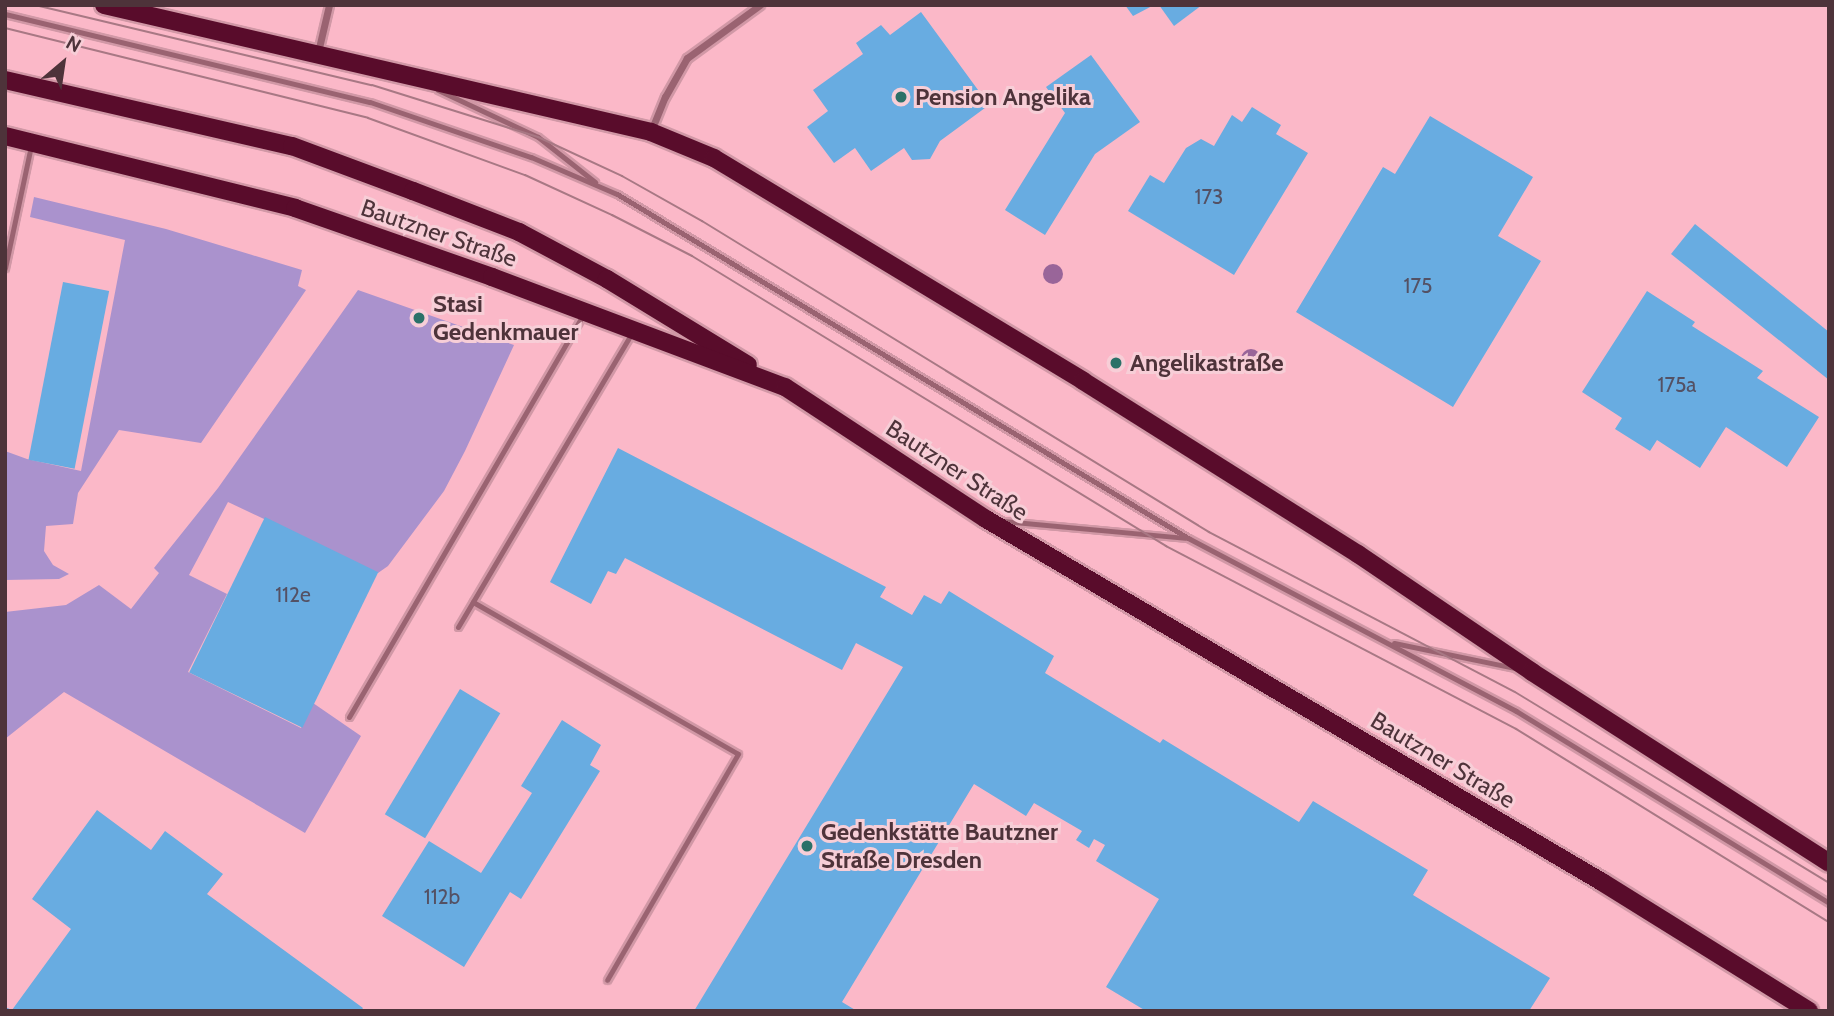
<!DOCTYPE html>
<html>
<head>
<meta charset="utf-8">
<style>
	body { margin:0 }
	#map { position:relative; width:1834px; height:1016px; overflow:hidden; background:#fbb8c8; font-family:Cabin,sans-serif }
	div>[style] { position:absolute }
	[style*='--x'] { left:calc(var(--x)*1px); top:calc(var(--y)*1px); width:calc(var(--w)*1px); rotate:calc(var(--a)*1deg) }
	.green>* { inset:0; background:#aa92cd }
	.building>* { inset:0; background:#68ace1; transform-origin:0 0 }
	.roads { filter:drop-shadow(2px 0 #d198a6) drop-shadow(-2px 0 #d198a6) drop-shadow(0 2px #d198a6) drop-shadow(0 -2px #d198a6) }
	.lane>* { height:5px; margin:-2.5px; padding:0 2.5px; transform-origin:2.5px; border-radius:2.5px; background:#9a6371 }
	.street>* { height:7px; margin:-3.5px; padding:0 3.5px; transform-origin:3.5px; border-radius:3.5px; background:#9a6371 }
	.primary>* { height:18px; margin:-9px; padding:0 9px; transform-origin:9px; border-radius:9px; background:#590c2b }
	.tram>* { height:2px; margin:-1px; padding:0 1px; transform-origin:1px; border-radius:1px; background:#a87884 }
	.trees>* { width:20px; height:20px; margin:-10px; border-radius:50%; background:#996599 }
	.dots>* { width:19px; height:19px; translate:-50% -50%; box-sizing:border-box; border:4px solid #f7ced7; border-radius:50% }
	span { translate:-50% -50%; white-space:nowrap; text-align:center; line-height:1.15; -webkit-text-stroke:6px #f7ced7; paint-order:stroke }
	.number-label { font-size:21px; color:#545164 }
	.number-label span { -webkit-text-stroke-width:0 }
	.poi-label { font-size:24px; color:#4e333a; font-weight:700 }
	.left { translate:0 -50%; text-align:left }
	.street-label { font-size:24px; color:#4e333a }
	.frame { position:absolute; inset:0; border:7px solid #4e333a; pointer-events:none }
	.north { position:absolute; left:28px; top:28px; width:70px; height:70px; -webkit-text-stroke:5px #f7ced7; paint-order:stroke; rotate:29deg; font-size:19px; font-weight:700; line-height:28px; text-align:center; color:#4e333a }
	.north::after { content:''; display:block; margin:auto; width:24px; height:32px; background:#4e333a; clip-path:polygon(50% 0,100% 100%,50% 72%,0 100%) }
</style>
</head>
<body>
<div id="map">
	<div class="green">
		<div style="clip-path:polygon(34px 197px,166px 229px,302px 270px,298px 286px,306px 290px,201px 443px,119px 430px,78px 493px,73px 524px,46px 526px,44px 551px,53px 565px,69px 574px,59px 579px,5px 580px,5px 451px,27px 459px,81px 471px,125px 240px,30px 217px)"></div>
		<div style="clip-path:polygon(358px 290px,514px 345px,465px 451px,444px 491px,388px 566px,378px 573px,228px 502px,189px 575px,227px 594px,188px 672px,301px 728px,313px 703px,361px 736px,305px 833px,64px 692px,5px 739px,5px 612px,66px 605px,99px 585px,131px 609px,159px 573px,154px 568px,218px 488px)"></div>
	</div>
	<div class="building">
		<div style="clip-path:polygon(1125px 5px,1154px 5px,1133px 16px)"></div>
		<div style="clip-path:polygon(1159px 5px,1202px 5px,1174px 26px)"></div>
		<div style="clip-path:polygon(921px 12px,989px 105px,940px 141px,930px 159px,912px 160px,904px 148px,871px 171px,855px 148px,834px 163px,807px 127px,828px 111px,813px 90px,863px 54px,856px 43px,881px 25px,890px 35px)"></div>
		<div style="clip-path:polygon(1091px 55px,1140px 122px,1095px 154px,1045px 235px,1005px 210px,1065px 113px,1046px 87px)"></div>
		<div style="clip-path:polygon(1252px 107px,1281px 125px,1276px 134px,1308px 153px,1234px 275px,1128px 211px,1150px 175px,1164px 183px,1186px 148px,1201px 139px,1214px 146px,1232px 115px,1242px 122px)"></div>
		<div style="clip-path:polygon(1430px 116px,1533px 177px,1498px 236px,1541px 261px,1453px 407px,1296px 312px,1383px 167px,1395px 174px)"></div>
		<div style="clip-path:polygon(1695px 224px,1829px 332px,1829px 380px,1671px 254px)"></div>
		<div style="left:63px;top:282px;width:47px;height:181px;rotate:11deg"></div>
		<div style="clip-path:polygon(1647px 291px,1695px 322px,1692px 326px,1763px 371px,1757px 378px,1819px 417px,1787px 467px,1726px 427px,1700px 468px,1657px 440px,1650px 451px,1615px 429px,1622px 418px,1582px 392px)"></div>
		<div style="clip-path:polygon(618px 448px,886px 587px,880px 597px,912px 615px,924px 595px,941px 604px,949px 591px,1054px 656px,1045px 673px,1160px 743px,1163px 739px,1299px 822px,1313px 801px,1428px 870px,1413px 895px,1550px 978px,1529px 1011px,1146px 1011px,1106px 987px,1159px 899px,1096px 861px,1105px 845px,1094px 839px,1089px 848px,1076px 840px,1082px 831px,1034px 803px,1026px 816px,974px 784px,842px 1002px,857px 1011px,694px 1011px,903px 667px,856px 643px,842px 670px,625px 558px,616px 574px,608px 571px,591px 604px,550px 582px)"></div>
		<div style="left:265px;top:517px;width:126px;height:173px;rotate:26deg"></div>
		<div style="left:460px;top:689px;width:47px;height:146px;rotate:31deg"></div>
		<div style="clip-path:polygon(562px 720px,601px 745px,590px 765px,600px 771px,521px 899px,510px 892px,464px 967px,382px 916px,429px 841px,481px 873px,532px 793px,521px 786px)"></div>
		<div style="clip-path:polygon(97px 810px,151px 850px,165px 831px,223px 874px,207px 894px,363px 1008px,361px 1011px,5px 1011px,5px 1007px,12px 1010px,71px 929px,32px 899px)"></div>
	</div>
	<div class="roads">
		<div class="lane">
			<div style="--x:5;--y:14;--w:375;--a:13.6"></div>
			<div style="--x:370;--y:102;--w:170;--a:18.9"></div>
			<div style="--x:531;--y:157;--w:94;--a:23.3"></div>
			<div style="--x:617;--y:194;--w:667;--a:31.07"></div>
			<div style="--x:1188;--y:538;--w:371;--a:27.8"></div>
			<div style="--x:1516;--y:711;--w:367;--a:31.5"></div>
			<div style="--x:438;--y:90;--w:110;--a:25.2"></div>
			<div style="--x:538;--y:137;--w:73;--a:38.3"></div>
			<div style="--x:5;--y:268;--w:125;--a:-78"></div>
			<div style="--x:1003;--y:521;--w:183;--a:5.3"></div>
			<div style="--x:473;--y:602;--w:305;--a:29.8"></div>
			<div style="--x:738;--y:754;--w:261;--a:120.1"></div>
			<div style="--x:458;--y:627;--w:340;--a:-59.4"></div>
			<div style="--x:1394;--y:643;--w:124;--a:11.7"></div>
			<div style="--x:349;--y:717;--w:465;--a:-59.8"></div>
		</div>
		<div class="street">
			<div style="--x:318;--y:52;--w:48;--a:-76.8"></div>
			<div style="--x:651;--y:131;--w:37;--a:-68"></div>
			<div style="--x:665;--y:97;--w:45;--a:-60.6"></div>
			<div style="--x:687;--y:58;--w:90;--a:-36"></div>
		</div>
		<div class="primary">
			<div style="--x:104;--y:5;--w:562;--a:13.07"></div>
			<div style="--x:651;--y:132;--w:68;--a:22.4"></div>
			<div style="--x:714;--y:158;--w:431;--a:31.1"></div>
			<div style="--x:1083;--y:381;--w:325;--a:32.2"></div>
			<div style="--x:1358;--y:554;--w:210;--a:34.1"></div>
			<div style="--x:1532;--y:672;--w:353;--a:32.7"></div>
			<div style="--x:5;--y:80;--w:294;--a:13"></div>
			<div style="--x:292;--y:146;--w:129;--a:20.4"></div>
			<div style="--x:413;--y:191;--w:114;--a:21.1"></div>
			<div style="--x:519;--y:232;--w:100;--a:28.1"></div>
			<div style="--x:607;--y:279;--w:165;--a:31.4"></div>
			<div style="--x:5;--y:136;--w:299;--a:13.9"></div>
			<div style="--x:295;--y:208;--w:209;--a:19.3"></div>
			<div style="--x:492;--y:277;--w:313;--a:20.6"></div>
			<div style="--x:785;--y:387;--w:240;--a:33.3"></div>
			<div style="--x:986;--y:519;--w:715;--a:30.51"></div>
			<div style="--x:1602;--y:882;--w:244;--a:31.9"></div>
		</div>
	</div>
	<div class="tram">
		<div style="--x:35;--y:5;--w:346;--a:13.4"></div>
		<div style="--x:372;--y:85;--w:174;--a:17.4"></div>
		<div style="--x:538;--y:137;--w:93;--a:24.9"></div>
		<div style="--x:622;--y:176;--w:92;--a:29.4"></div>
		<div style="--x:702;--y:221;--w:595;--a:31.53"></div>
		<div style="--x:1209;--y:532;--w:345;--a:27.6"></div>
		<div style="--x:1515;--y:692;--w:368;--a:31.3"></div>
		<div style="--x:5;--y:28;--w:374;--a:13.9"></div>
		<div style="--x:368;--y:118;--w:167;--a:20"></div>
		<div style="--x:525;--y:175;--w:96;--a:24.7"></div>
		<div style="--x:612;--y:215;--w:90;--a:27.1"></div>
		<div style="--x:692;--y:256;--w:556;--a:31.46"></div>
		<div style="--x:1166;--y:546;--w:395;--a:27.6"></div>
		<div style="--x:1516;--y:729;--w:368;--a:31.7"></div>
	</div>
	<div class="trees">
		<div style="left:1053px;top:274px"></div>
		<div style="left:1251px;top:359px"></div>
	</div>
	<div class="dots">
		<div style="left:901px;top:97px;background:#2b7168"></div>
		<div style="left:419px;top:318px;background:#2b7168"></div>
		<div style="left:1116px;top:363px;background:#2b7168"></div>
		<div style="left:807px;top:846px;background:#2b7168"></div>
	</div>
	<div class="number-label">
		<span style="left:1209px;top:197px">173</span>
		<span style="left:1418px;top:286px">175</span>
		<span style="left:1677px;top:385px">175a</span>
		<span style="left:293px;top:595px">112e</span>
		<span style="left:442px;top:897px">112b</span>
	</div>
	<div class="poi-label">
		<span class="left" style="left:915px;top:97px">Pension Angelika</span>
		<span class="left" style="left:433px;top:318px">Stasi<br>Gedenkmauer</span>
		<span class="left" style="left:1130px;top:363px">Angelikastraße</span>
		<span class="left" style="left:821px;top:846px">Gedenkstätte Bautzner<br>Straße Dresden</span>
	</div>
	<div class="street-label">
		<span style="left:439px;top:233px;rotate:19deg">Bautzner Straße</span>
		<span style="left:957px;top:470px;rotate:33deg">Bautzner Straße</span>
		<span style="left:1443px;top:760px;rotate:31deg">Bautzner Straße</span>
	</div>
	<div class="frame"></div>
	<div class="north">N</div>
</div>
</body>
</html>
